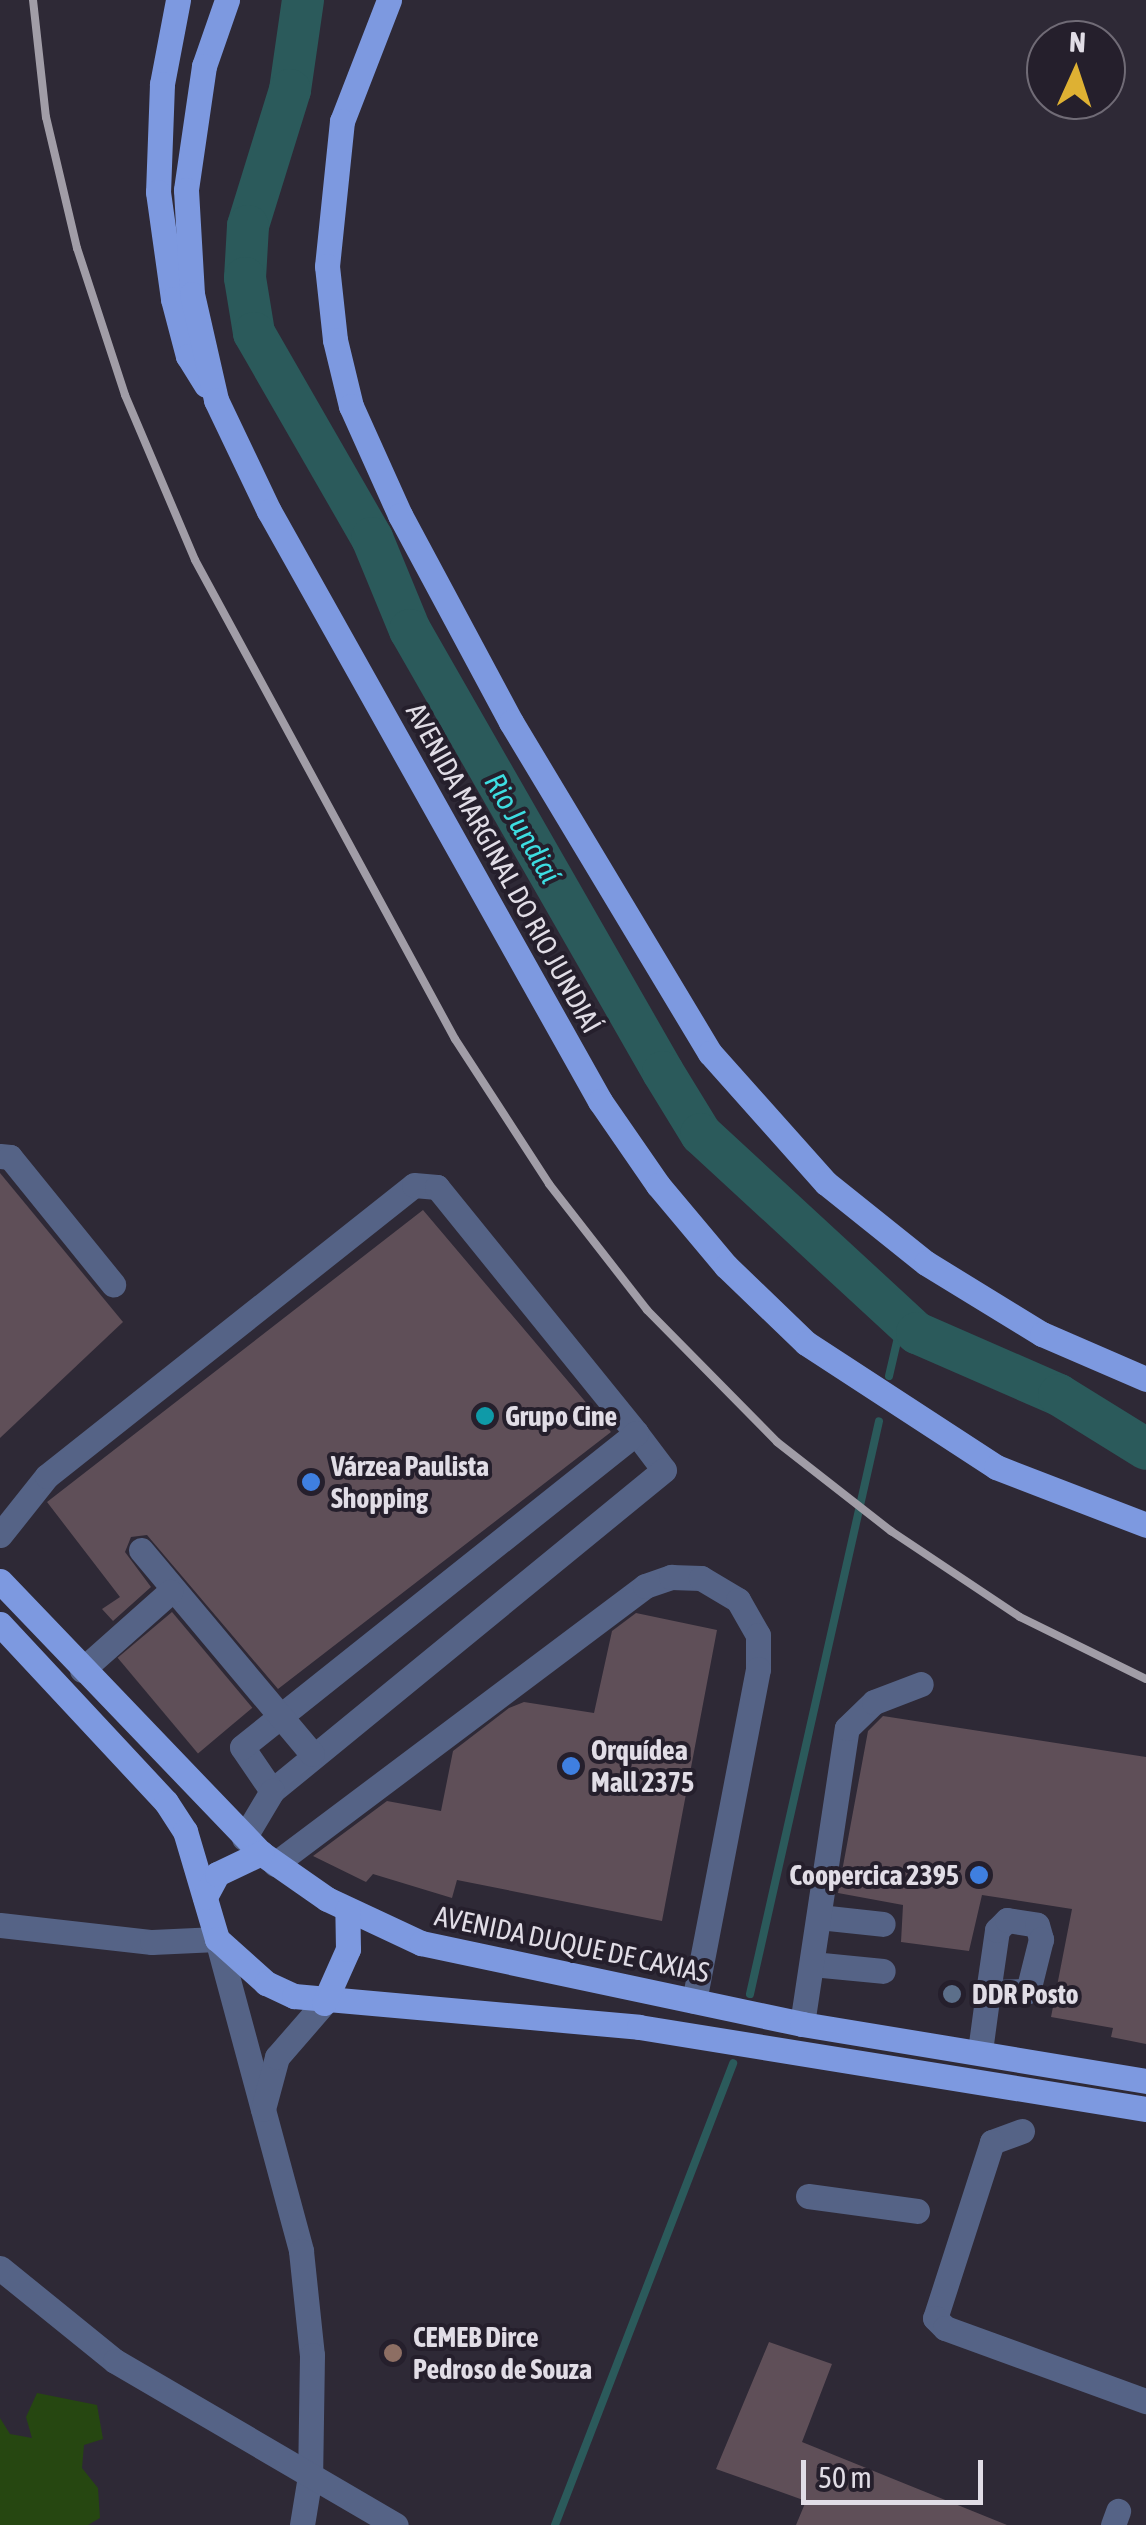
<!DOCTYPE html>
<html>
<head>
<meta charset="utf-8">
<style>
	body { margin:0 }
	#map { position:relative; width:1146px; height:2525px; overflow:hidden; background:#2e2936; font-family:"Asap Condensed",sans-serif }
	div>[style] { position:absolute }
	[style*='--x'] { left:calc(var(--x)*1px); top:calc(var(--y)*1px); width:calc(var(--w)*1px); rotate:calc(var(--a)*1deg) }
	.green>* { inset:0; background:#264711 }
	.stream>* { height:8px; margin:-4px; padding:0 4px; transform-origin:4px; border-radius:4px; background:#2b5a5b }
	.river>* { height:42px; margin:-21px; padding:0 21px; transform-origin:21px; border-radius:21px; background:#2b5a5b }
	.building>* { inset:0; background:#5f4f58; transform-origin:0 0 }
	.minor>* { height:25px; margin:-12.5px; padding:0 12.5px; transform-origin:12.5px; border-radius:12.5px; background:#556386 }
	.major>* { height:25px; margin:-12.5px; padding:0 12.5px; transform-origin:12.5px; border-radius:12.5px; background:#7d99e0 }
	.rail>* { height:8px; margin:-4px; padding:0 4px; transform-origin:4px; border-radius:4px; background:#a19da7 }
	.dots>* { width:28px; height:28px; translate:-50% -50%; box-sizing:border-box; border:5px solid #251f2c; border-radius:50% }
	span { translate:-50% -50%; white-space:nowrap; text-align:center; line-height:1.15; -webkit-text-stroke:8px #251f2c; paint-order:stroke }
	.street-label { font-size:28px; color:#e1dde6 }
	.poi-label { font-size:28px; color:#e1dde6; font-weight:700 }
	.left { translate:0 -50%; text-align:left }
	.right { translate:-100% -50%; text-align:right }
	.water-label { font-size:30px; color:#3ddde1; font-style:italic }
	.north { position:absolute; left:1026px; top:20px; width:100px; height:100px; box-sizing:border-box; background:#251f2c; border:2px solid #706b76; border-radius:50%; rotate:3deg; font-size:28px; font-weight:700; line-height:40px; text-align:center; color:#e1dde6 }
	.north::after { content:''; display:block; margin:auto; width:35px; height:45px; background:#deb133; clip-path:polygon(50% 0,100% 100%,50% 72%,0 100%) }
	.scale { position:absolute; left:801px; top:2460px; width:182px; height:45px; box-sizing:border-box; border:5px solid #e1dde6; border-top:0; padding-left:12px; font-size:30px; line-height:35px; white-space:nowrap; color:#e1dde6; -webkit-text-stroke:8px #251f2c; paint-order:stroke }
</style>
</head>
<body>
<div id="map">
	<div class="green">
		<div style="clip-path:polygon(37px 2393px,97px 2405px,103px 2439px,84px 2445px,82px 2468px,98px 2488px,100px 2518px,88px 2525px,0 2525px,0 2418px,10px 2434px,32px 2438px,26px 2417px)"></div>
	</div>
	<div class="stream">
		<div style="--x:889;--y:1376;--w:57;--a:-76.9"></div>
		<div style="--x:750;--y:1994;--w:587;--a:-77.31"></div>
		<div style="--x:555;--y:2525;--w:495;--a:-68.9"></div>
	</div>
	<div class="river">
		<div style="--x:303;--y:0;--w:91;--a:98.2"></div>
		<div style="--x:290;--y:90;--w:142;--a:107.2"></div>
		<div style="--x:248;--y:226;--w:52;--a:93.3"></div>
		<div style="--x:245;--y:278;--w:56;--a:80.7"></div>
		<div style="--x:254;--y:333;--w:237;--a:60.1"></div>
		<div style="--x:372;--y:538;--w:100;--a:67.6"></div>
		<div style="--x:410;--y:630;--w:509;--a:60.21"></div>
		<div style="--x:663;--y:1072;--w:73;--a:58.5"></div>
		<div style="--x:701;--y:1134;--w:294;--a:42.7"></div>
		<div style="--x:917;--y:1333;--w:155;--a:23.6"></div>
		<div style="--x:1059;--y:1395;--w:102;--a:31.8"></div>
	</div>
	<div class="building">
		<div style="clip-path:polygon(0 1173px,123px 1322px,0 1438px)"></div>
		<div style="clip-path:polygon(423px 1210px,611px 1432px,278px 1689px,147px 1535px,131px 1537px,125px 1552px,151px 1587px,113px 1621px,102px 1609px,120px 1597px,47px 1502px)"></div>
		<div style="left:172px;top:1612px;width:125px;height:71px;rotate:50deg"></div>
		<div style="clip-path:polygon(636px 1613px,717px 1630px,662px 1921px,457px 1880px,452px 1898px,373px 1874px,366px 1882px,313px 1856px,387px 1801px,441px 1811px,453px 1751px,509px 1708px,524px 1702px,594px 1713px,612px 1631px)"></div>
		<div style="clip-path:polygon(883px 1716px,1146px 1757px,1146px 2044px,1111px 2037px,1113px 2028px,1051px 2017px,1072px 1909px,982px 1895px,969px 1951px,901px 1942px,903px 1905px,838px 1893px,868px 1731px)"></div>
		<div style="clip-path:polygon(769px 2342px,832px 2364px,802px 2442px,1007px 2525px,796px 2525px,806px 2501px,716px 2469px)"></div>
	</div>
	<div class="minor">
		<div style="--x:0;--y:1156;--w:10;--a:6"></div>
		<div style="--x:10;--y:1157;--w:164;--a:51"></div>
		<div style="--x:0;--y:1535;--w:75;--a:-51.5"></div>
		<div style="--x:47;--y:1476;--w:468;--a:-38.4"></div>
		<div style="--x:414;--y:1185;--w:23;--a:5"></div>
		<div style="--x:437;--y:1187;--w:316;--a:51"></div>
		<div style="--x:636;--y:1433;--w:46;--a:52.9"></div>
		<div style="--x:664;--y:1470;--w:507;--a:140.69"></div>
		<div style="--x:272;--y:1791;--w:53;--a:-124.3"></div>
		<div style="--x:242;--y:1747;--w:504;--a:-38.55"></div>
		<div style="--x:141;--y:1550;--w:266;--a:50"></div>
		<div style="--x:82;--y:1670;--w:118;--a:-41.6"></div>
		<div style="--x:244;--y:1838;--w:55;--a:-59.2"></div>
		<div style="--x:275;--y:1864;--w:463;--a:-36.9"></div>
		<div style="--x:645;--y:1586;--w:28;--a:-19"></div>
		<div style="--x:671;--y:1577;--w:30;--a:2"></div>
		<div style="--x:701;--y:1578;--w:43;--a:30.7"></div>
		<div style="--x:738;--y:1600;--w:40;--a:60.3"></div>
		<div style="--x:758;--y:1635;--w:34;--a:90"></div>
		<div style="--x:758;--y:1669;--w:338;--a:100.9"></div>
		<div style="--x:819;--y:1917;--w:64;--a:6.2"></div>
		<div style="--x:0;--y:1925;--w:153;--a:6.4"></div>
		<div style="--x:152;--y:1942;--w:65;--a:-2.6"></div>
		<div style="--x:217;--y:1939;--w:323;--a:74.9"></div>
		<div style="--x:301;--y:2251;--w:105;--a:84"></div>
		<div style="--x:312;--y:2355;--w:121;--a:90.9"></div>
		<div style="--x:310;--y:2476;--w:50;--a:99.3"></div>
		<div style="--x:812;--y:1964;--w:71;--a:5.6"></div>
		<div style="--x:802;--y:2024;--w:299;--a:-81.4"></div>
		<div style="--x:847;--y:1728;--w:37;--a:-44"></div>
		<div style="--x:874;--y:1702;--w:50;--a:-21"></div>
		<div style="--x:980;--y:2051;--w:60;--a:-82.3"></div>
		<div style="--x:988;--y:1992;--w:63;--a:-81.7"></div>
		<div style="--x:997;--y:1930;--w:14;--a:-45"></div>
		<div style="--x:1007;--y:1920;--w:30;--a:9"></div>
		<div style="--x:1037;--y:1925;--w:15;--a:74"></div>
		<div style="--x:1041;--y:1939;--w:54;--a:104"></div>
		<div style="--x:1028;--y:1991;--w:40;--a:178.6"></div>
		<div style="--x:263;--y:2109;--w:54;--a:-74.9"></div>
		<div style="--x:277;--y:2057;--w:72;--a:-49"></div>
		<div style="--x:1022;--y:2131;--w:32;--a:160"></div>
		<div style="--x:992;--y:2142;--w:185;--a:107.9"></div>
		<div style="--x:935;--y:2318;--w:14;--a:45"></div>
		<div style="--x:945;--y:2328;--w:214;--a:20"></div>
		<div style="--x:808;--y:2196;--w:110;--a:7.8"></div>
		<div style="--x:0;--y:2268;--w:148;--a:39"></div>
		<div style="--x:115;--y:2361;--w:325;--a:30.3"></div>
		<div style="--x:1113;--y:2525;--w:15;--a:-70"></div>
	</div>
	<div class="major">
		<div style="--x:178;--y:0;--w:86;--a:100.8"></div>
		<div style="--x:162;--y:84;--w:108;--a:92.1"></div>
		<div style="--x:158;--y:192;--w:108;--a:82"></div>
		<div style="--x:173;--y:299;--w:59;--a:75.3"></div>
		<div style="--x:188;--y:356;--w:34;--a:58"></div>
		<div style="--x:227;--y:0;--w:70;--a:109.2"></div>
		<div style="--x:204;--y:66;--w:125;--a:98.3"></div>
		<div style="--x:186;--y:190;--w:104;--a:86.7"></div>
		<div style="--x:192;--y:294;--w:109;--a:77.2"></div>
		<div style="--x:216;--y:400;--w:123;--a:64.5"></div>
		<div style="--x:269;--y:511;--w:677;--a:60.71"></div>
		<div style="--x:600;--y:1101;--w:102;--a:55.4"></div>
		<div style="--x:658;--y:1185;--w:106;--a:50"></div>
		<div style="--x:726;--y:1266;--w:111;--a:43.9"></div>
		<div style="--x:806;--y:1343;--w:227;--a:33.1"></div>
		<div style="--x:996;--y:1467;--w:161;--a:21.1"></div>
		<div style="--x:389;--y:0;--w:130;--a:111.2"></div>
		<div style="--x:342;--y:121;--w:146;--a:95.9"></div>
		<div style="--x:327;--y:266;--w:74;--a:83.8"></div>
		<div style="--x:335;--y:340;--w:68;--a:76.4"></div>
		<div style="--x:351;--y:406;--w:120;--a:65.8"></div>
		<div style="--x:400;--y:515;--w:235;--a:61.8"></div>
		<div style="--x:511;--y:722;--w:386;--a:59"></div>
		<div style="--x:710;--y:1053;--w:174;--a:48.3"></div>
		<div style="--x:826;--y:1183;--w:128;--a:38.7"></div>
		<div style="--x:926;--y:1263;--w:136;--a:31.5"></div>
		<div style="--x:1042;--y:1334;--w:113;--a:23.4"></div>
		<div style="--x:0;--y:1581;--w:377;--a:46.2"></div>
		<div style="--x:261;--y:1853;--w:80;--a:34.9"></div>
		<div style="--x:327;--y:1899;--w:104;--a:25.1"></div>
		<div style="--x:421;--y:1943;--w:390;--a:12"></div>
		<div style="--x:802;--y:2024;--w:349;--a:9.4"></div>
		<div style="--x:0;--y:1624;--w:243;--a:47"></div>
		<div style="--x:166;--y:1802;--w:35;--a:57"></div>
		<div style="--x:185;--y:1831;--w:113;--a:73.5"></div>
		<div style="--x:217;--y:1939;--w:66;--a:41.9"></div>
		<div style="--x:266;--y:1983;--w:31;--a:25"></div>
		<div style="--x:294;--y:1996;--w:346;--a:5.1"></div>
		<div style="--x:639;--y:2027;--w:514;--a:9.19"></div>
		<div style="--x:205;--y:1897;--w:26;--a:-62"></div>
		<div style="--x:217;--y:1874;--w:49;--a:-25.5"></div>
		<div style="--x:324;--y:2003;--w:59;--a:-66"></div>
		<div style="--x:348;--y:1949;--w:39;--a:-91"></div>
	</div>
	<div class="rail">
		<div style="--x:33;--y:0;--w:118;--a:83.7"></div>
		<div style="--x:46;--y:117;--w:135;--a:76.7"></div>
		<div style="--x:77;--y:248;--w:155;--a:71.9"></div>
		<div style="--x:125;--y:395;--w:179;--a:67"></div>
		<div style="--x:195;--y:560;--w:545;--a:61.51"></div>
		<div style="--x:455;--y:1039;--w:173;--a:57"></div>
		<div style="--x:549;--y:1184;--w:160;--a:52.1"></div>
		<div style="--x:647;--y:1310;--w:185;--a:45.4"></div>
		<div style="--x:777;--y:1442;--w:145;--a:38"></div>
		<div style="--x:891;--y:1531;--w:155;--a:33.7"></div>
		<div style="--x:1020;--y:1617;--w:140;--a:26.2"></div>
	</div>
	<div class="dots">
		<div style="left:485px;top:1416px;background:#0f9aa8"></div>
		<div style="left:311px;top:1482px;background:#3f7fe0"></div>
		<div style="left:571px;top:1766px;background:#3f7fe0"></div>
		<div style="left:979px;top:1875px;background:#3f7fe0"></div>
		<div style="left:952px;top:1994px;background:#5c6f8a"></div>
		<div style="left:393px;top:2353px;background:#8d6e63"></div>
	</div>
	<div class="street-label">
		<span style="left:504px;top:868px;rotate:61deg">AVENIDA MARGINAL DO RIO JUNDIAÍ</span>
		<span style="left:572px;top:1944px;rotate:12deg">AVENIDA DUQUE DE CAXIAS</span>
	</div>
	<div class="poi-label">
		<span class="left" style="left:505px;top:1416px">Grupo Cine</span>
		<span class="left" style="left:331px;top:1482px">Várzea Paulista<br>Shopping</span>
		<span class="left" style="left:591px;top:1766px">Orquídea<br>Mall 2375</span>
		<span class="right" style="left:959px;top:1875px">Coopercica 2395</span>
		<span class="left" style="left:972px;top:1994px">DDR Posto</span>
		<span class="left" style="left:413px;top:2353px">CEMEB Dirce<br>Pedroso de Souza</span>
	</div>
	<div class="water-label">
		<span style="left:523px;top:828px;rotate:60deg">Rio Jundiaí</span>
	</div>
	<div class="north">N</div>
	<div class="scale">50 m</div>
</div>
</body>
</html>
